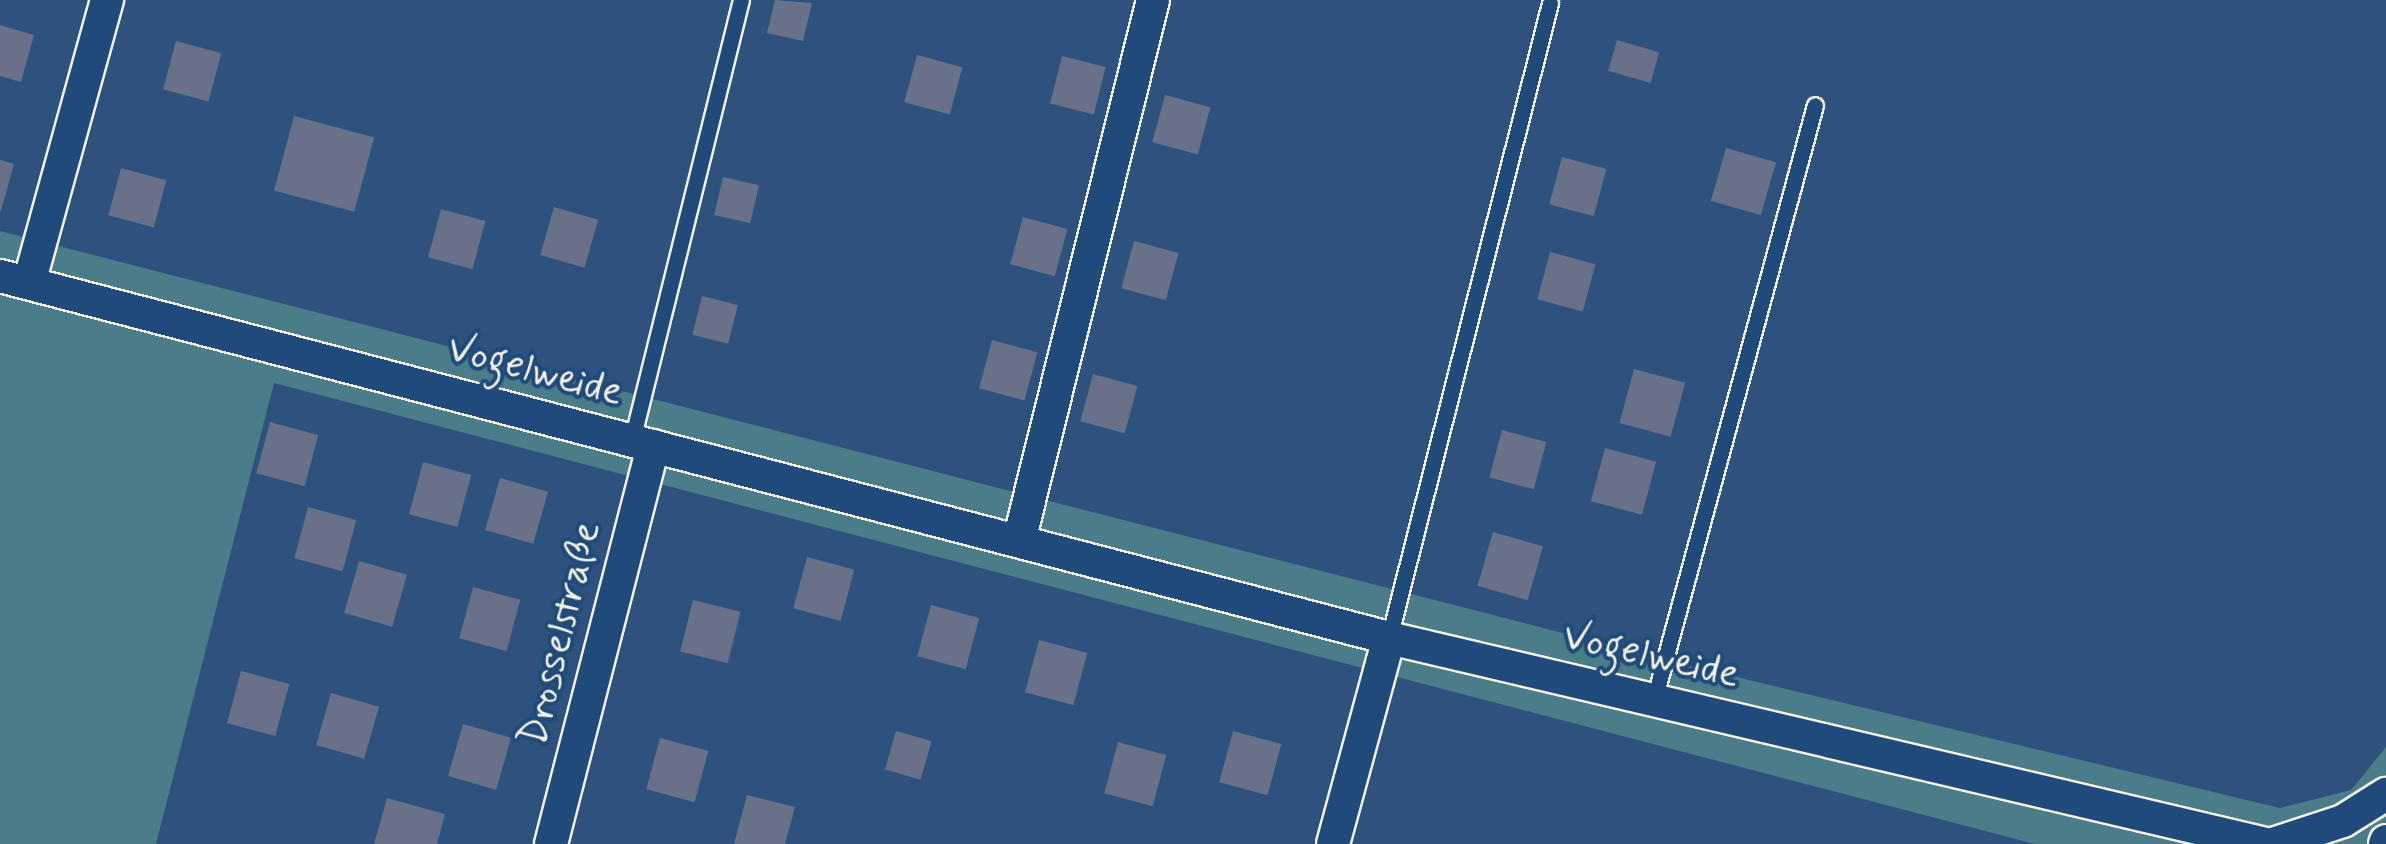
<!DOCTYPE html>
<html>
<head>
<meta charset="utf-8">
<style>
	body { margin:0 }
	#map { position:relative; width:2386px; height:844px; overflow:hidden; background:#2e527d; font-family:Mynerve,sans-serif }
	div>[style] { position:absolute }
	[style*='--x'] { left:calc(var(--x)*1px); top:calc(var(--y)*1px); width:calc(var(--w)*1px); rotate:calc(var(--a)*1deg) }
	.green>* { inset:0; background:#4a7d89 }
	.building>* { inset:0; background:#68708a; transform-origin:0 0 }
	.roads { filter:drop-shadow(2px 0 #f4f1e8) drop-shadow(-2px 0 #f4f1e8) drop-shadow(0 2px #f4f1e8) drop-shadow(0 -2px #f4f1e8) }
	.service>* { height:15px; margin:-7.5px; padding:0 7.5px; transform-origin:7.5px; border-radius:7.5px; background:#1f4a7a }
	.minor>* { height:32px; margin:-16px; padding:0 16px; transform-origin:16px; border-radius:16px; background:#1f4a7a }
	span { translate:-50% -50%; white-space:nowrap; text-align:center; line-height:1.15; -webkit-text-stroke:8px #1f4a7a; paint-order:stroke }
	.street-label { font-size:40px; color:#f4f1e8 }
</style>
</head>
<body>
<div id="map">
	<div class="green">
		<div style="clip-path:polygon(0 231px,1683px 664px,2280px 808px,2351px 790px,2386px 747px,2386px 844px,2035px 844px,274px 383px,156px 844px,0 844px)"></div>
	</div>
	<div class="building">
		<div style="clip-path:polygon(775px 0,812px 3px,803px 41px,767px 33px)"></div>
		<div style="clip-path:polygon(0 25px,34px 35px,21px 82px,0 76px)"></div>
		<div style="left:1617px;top:40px;width:44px;height:32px;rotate:16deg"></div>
		<div style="left:176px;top:41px;width:47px;height:50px;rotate:15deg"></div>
		<div style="left:917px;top:55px;width:47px;height:49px;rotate:15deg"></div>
		<div style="left:1062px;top:56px;width:45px;height:49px;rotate:14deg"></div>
		<div style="left:1165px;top:95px;width:47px;height:49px;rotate:15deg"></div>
		<div style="left:294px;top:116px;width:83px;height:77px;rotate:15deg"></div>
		<div style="left:1726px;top:148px;width:52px;height:55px;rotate:16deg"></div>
		<div style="left:1562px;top:157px;width:46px;height:49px;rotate:15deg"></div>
		<div style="clip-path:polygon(0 160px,14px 164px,1px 211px,0 211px)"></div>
		<div style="left:121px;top:168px;width:47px;height:49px;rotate:15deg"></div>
		<div style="left:723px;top:177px;width:37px;height:39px;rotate:13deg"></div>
		<div style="left:554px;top:207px;width:46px;height:50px;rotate:16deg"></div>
		<div style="left:441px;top:209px;width:46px;height:50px;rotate:15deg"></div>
		<div style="left:1023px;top:217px;width:46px;height:49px;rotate:15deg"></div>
		<div style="left:1134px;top:241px;width:46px;height:49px;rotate:15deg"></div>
		<div style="left:1550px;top:252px;width:47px;height:49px;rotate:15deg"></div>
		<div style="left:702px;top:296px;width:37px;height:40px;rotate:14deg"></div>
		<div style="left:992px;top:340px;width:47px;height:50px;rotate:15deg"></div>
		<div style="left:1634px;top:369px;width:53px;height:56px;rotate:15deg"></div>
		<div style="left:1093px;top:374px;width:46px;height:49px;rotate:15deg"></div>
		<div style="left:270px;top:422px;width:50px;height:53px;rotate:15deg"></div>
		<div style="left:1502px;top:430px;width:46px;height:49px;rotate:15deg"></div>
		<div style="left:1605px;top:448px;width:53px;height:55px;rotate:15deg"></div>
		<div style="left:423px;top:462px;width:50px;height:54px;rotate:15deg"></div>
		<div style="left:500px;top:478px;width:50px;height:54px;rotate:16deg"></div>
		<div style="left:308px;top:507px;width:50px;height:53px;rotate:15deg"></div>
		<div style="left:1493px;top:532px;width:52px;height:56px;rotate:16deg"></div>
		<div style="left:807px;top:557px;width:49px;height:53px;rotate:15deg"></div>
		<div style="left:359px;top:561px;width:50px;height:54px;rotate:16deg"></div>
		<div style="left:473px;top:587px;width:49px;height:53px;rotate:15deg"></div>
		<div style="left:693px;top:600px;width:49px;height:53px;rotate:14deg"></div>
		<div style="left:931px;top:605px;width:50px;height:53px;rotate:15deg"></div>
		<div style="left:1039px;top:640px;width:50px;height:54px;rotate:15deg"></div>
		<div style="left:241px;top:671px;width:50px;height:54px;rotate:15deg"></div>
		<div style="left:331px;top:693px;width:50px;height:54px;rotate:16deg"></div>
		<div style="left:463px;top:724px;width:50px;height:54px;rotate:16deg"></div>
		<div style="left:896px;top:731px;width:37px;height:40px;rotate:16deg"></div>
		<div style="left:1233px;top:731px;width:50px;height:53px;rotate:15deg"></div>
		<div style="left:660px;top:738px;width:50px;height:53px;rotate:15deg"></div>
		<div style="left:1118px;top:742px;width:50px;height:53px;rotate:15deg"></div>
		<div style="clip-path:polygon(747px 795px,795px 807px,785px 844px,734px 844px)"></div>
		<div style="clip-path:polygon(387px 798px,445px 814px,437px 844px,374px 844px)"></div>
	</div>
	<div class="roads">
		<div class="service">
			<div style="--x:632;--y:440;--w:453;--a:-76.1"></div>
			<div style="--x:1389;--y:638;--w:655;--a:-75.77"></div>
			<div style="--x:1654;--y:700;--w:616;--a:-74.86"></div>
		</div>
		<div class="minor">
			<div style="--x:0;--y:276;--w:1435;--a:14.61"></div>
			<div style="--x:1389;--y:638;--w:901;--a:13.22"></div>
			<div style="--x:29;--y:283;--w:294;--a:-74.6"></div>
			<div style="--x:1019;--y:541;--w:557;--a:-76.09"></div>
			<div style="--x:551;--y:844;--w:411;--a:-75.6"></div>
			<div style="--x:1333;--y:844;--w:213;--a:-74.8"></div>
			<div style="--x:2273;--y:844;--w:74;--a:-18.2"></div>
			<div style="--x:2343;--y:821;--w:51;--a:-32.1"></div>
			<div style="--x:2385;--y:844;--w:3;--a:-72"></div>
		</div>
	</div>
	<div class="street-label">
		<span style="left:535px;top:371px;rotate:15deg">Vogelweide</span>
		<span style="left:561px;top:634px;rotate:-76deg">Drosselstraße</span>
		<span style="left:1651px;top:656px;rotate:13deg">Vogelweide</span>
	</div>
</div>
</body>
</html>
